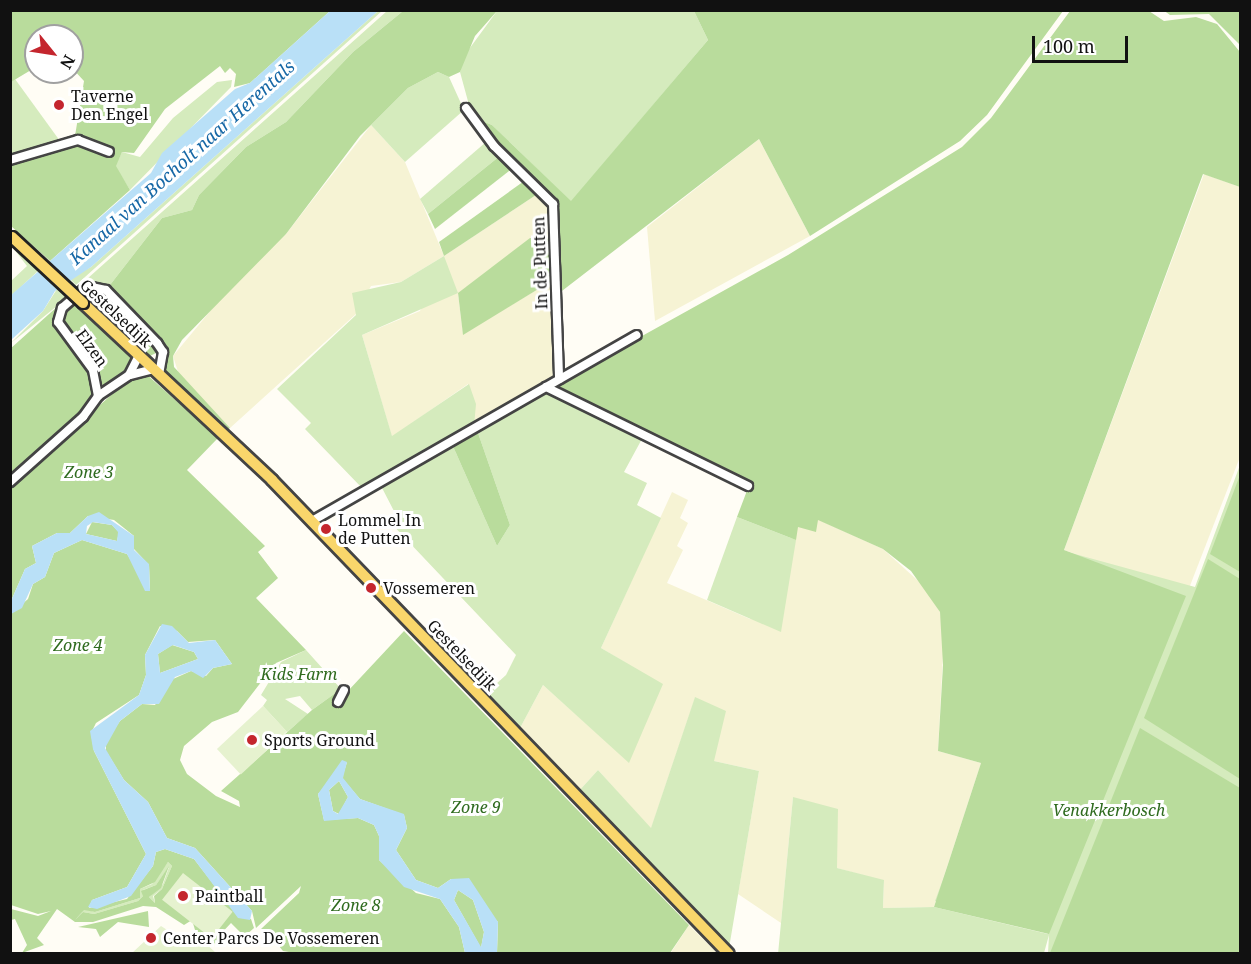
<!DOCTYPE html>
<html>
<head>
<meta charset="utf-8">
<style>
	body { margin:0 }
	#map { position:relative; width:1251px; height:964px; overflow:hidden; background:#fffdf5; font-family:"Noto Serif",serif }
	div>[style] { position:absolute }
	[style*='--x'] { left:calc(var(--x)*1px); top:calc(var(--y)*1px); width:calc(var(--w)*1px); rotate:calc(var(--a)*1deg) }
	.farmland>* { inset:0; background:#f6f3d4 }
	.green>* { inset:0; background:#d5ebbd }
	.forest>* { inset:0; background:#b9dc9c }
	.pitch>* { inset:0; background:#e6f2cf; transform-origin:0 0 }
	.water>* { inset:0; background:#b9e0f7 }
	.roads { filter:drop-shadow(2px 0 #444) drop-shadow(-2px 0 #444) drop-shadow(0 2px #444) drop-shadow(0 -2px #444) }
	.minor>* { height:8px; margin:-4px; padding:0 4px; transform-origin:4px; border-radius:4px; background:#fff }
	.major>* { height:10px; margin:-5px; padding:0 5px; transform-origin:5px; border-radius:5px; background:#f9d66b }
	.bridges { filter:drop-shadow(2px 0 #222) drop-shadow(-2px 0 #222) drop-shadow(0 2px #222) drop-shadow(0 -2px #222) }
	.major-bridge>* { height:10px; margin:-5px; padding:0 5px; transform-origin:5px; border-radius:5px; background:#f9d66b }
	.dots>* { width:16px; height:16px; translate:-50% -50%; box-sizing:border-box; border:3px solid #fff; border-radius:50% }
	span { translate:-50% -50%; white-space:nowrap; text-align:center; line-height:1.15; -webkit-text-stroke:6px #fff; paint-order:stroke }
	.poi-label { font-size:16px; color:#111 }
	.left { translate:0 -50%; text-align:left }
	.street-label { font-size:16px; color:#111 }
	.park-label { font-size:16px; color:#2f6b1f; font-style:italic }
	.water-label { font-size:18px; color:#1768a6; font-style:italic }
	.frame { position:absolute; inset:0; border:12px solid #111; pointer-events:none }
	.north { position:absolute; left:24px; top:24px; width:60px; height:60px; box-sizing:border-box; background:#fff; border:2px solid #a0a0a0; border-radius:50%; rotate:120deg; font-size:16px; font-weight:700; line-height:24px; text-align:center; color:#111 }
	.north::after { content:''; display:block; margin:auto; width:21px; height:27px; background:#c4262e; clip-path:polygon(50% 0,100% 100%,50% 72%,0 100%) }
	.scale { position:absolute; left:1032px; top:36px; width:96px; height:27px; box-sizing:border-box; border:3px solid #111; border-top:0; padding-left:8px; font-size:18px; line-height:21px; white-space:nowrap; color:#111; -webkit-text-stroke:4px #fff; paint-order:stroke }
</style>
</head>
<body>
<div id="map">
	<div class="farmland">
		<div style="clip-path:polygon(371px 125px,405px 162px,444px 256px,542px 191px,551px 205px,551px 239px,458px 294px,463px 334px,553px 280px,554px 380px,474px 426px,468px 384px,392px 437px,362px 335px,420px 311px,444px 256px,401px 282px,371px 286px,356px 314px,230px 428px,180px 378px,173px 356px,231px 286px,286px 234px)"></div>
		<div style="clip-path:polygon(759px 139px,810px 236px,655px 321px,647px 227px)"></div>
		<div style="clip-path:polygon(1204px 174px,1240px 187px,1240px 457px,1186px 596px,1064px 550px)"></div>
		<div style="clip-path:polygon(672px 492px,688px 500px,680px 518px,688px 523px,677px 546px,683px 550px,667px 583px,750px 619px,797px 527px,817px 519px,883px 549px,926px 588px,940px 612px,944px 635px,938px 751px,981px 763px,934px 907px,883px 908px,884px 881px,837px 868px,793px 797px,781px 923px,738px 894px,759px 771px,714px 761px,695px 698px,651px 829px,598px 770px,578px 792px,519px 730px,543px 685px,629px 762px,626px 663px,601px 648px)"></div>
		<div style="clip-path:polygon(689px 925px,717px 953px,670px 954px)"></div>
	</div>
	<div class="green">
		<div style="clip-path:polygon(378px 11px,382px 11px,85px 277px,76px 285px,69px 278px,91px 267px)"></div>
		<div style="clip-path:polygon(387px 11px,403px 11px,353px 52px,286px 122px,246px 147px,199px 195px,192px 210px,162px 218px,110px 285px,94px 282px,78px 287px)"></div>
		<div style="clip-path:polygon(497px 11px,694px 11px,708px 40px,571px 202px,492px 125px,477px 119px,469px 105px,460px 72px,464px 56px)"></div>
		<div style="clip-path:polygon(438px 72px,449px 77px,464px 110px,405px 162px,371px 125px,408px 88px)"></div>
		<div style="clip-path:polygon(15px 79px,60px 141px,11px 156px,10px 82px)"></div>
		<div style="clip-path:polygon(232px 80px,231px 87px,130px 190px,115px 166px,122px 152px,140px 157px,173px 118px,217px 82px)"></div>
		<div style="clip-path:polygon(486px 142px,501px 155px,428px 214px,420px 199px)"></div>
		<div style="clip-path:polygon(10px 244px,38px 271px,11px 296px,11px 281px,27px 266px)"></div>
		<div style="clip-path:polygon(444px 256px,458px 293px,362px 335px,392px 436px,469px 384px,476px 404px,474px 426px,363px 489px,305px 429px,311px 423px,277px 389px,356px 315px,352px 293px,401px 282px)"></div>
		<div style="clip-path:polygon(57px 289px,67px 298px,11px 343px,43px 311px)"></div>
		<div style="clip-path:polygon(543px 391px,643px 437px,624px 472px,647px 483px,637px 505px,661px 518px,601px 648px,663px 684px,629px 763px,543px 685px,519px 730px,485px 694px,506px 675px,516px 655px,387px 519px,395px 513px,380px 484px,452px 444px,497px 546px,510px 525px,477px 430px)"></div>
		<div style="clip-path:polygon(1240px 465px,1240px 953px,1048px 953px,1049px 935px,1044px 953px,778px 954px,793px 797px,838px 809px,837px 868px,884px 880px,883px 908px,934px 907px,1048px 934px,1044px 925px,935px 901px,1064px 551px,1195px 587px)"></div>
		<div style="clip-path:polygon(737px 517px,796px 540px,781px 632px,707px 600px)"></div>
		<div style="clip-path:polygon(306px 650px,341px 689px,312px 710px,300px 696px,285px 699px,308px 714px,287px 732px,263px 706px,267px 700px,261px 695px,281px 662px)"></div>
		<div style="clip-path:polygon(695px 697px,726px 711px,714px 761px,759px 771px,729px 948px,578px 792px,598px 770px,651px 828px)"></div>
		<div style="clip-path:polygon(168px 862px,172px 866px,162px 889px,153px 896px,155px 903px,149px 897px,163px 884px,169px 867px,156px 885px,143px 890px,143px 896px,138px 901px,94px 914px,83px 912px,76px 920px,84px 909px,95px 912px,140px 898px,140px 889px,152px 884px)"></div>
	</div>
	<div class="forest">
		<div style="clip-path:polygon(1163px 10px,1240px 11px,1240px 45px,1209px 14px,1170px 15px)"></div>
		<div style="clip-path:polygon(11px 11px,330px 11px,250px 83px,234px 87px,236px 74px,230px 68px,225px 73px,220px 66px,165px 109px,134px 153px,122px 152px,116px 166px,130px 190px,50px 261px,11px 226px,11px 164px,74px 142px,84px 81px,72px 68px,72px 36px,36px 36px,36px 67px,11px 82px)"></div>
		<div style="clip-path:polygon(403px 11px,497px 11px,475px 36px,460px 72px,449px 77px,438px 72px,408px 88px,360px 136px,286px 234px,182px 340px,173px 356px,174px 367px,230px 428px,226px 431px,165px 374px,165px 356px,109px 290px,110px 285px,162px 218px,192px 210px,199px 195px,246px 147px,286px 122px,353px 52px)"></div>
		<div style="clip-path:polygon(694px 11px,1063px 11px,987px 115px,960px 141px,810px 236px,759px 139px,558px 294px,557px 203px,477px 119px,492px 125px,571px 201px,708px 40px)"></div>
		<div style="clip-path:polygon(1070px 11px,1149px 11px,1164px 21px,1196px 17px,1217px 24px,1240px 52px,1240px 187px,1203px 174px,1064px 550px,1186px 596px,1049px 934px,934px 907px,981px 763px,938px 751px,943px 665px,940px 612px,911px 571px,883px 549px,818px 520px,816px 532px,798px 527px,796px 540px,737px 517px,748px 488px,552px 386px,788px 255px,962px 147px,991px 118px)"></div>
		<div style="clip-path:polygon(501px 155px,514px 167px,435px 229px,428px 214px)"></div>
		<div style="clip-path:polygon(527px 179px,542px 191px,444px 256px,439px 242px)"></div>
		<div style="clip-path:polygon(530px 238px,551px 239px,553px 280px,463px 335px,458px 293px)"></div>
		<div style="clip-path:polygon(88px 289px,101px 291px,156px 345px,156px 353px,148px 357px,83px 292px)"></div>
		<div style="clip-path:polygon(71px 302px,133px 359px,130px 370px,104px 389px,94px 366px,62px 321px)"></div>
		<div style="clip-path:polygon(58px 306px,55px 327px,90px 370px,93px 394px,80px 415px,10px 477px,10px 349px)"></div>
		<div style="clip-path:polygon(evenodd,145px 373px,218px 438px,187px 470px,265px 546px,258px 552px,278px 578px,256px 598px,306px 650px,276px 663px,238px 712px,212px 722px,184px 746px,180px 760px,187px 774px,216px 796px,240px 807px,239px 801px,221px 791px,312px 710px,341px 689px,347px 692px,404px 631px,689px 925px,670px 953px,497px 953px,498px 922px,451px 879px,438px 888px,416px 880px,396px 850px,407px 828px,404px 815px,360px 799px,342px 778px,347px 762px,318px 794px,324px 820px,358px 818px,374px 825px,379px 836px,379px 860px,416px 893px,440px 899px,459px 927px,465px 953px,295px 953px,283px 951px,274px 940px,264px 940px,261px 929px,299px 893px,301px 886px,256px 928px,252px 911px,195px 848px,167px 838px,148px 802px,124px 780px,106px 751px,106px 741px,120px 721px,142px 704px,155px 705px,173px 679px,191px 671px,206px 676px,213px 668px,232px 664px,215px 640px,188px 642px,177px 631px,160px 626px,145px 655px,146px 675px,139px 695px,96px 723px,91px 733px,94px 751px,146px 854px,127px 887px,92px 900px,89px 908px,127px 899px,153px 866px,156px 852px,165px 849px,194px 859px,238px 916px,251px 919px,254px 928px,236px 944px,243px 935px,231px 923px,217px 938px,224px 945px,220px 947px,195px 930px,192px 920px,184px 925px,156px 907px,143px 906px,93px 922px,75px 922px,57px 909px,37px 938px,44px 945px,22px 953px,27px 945px,15px 919px,11px 920px,11px 909px,38px 916px,51px 911px,38px 914px,11px 905px,11px 614px,28px 599px,33px 584px,45px 577px,54px 553px,82px 540px,127px 554px,150px 590px,149px 565px,134px 549px,134px 536px,114px 520px,88px 516px,70px 533px,57px 533px,32px 546px,36px 563px,25px 569px,11px 601px,11px 485px,130px 378px,145px 373px,168px 862px,172px 866px,162px 889px,154px 896px,155px 903px,149px 897px,161px 888px,169px 866px,156px 885px,141px 891px,143px 896px,138px 901px,94px 914px,83px 912px,75px 920px,84px 910px,95px 912px,140px 898px,140px 889px,155px 882px,168px 862px)"></div>
		<div style="clip-path:polygon(477px 430px,510px 525px,497px 546px,452px 444px)"></div>
		<div style="clip-path:polygon(1240px 475px,1240px 572px,1210px 554px)"></div>
		<div style="clip-path:polygon(92px 522px,112px 525px,119px 532px,117px 541px,86px 534px)"></div>
		<div style="clip-path:polygon(1208px 559px,1240px 579px,1240px 779px,1144px 718px)"></div>
		<div style="clip-path:polygon(172px 645px,194px 652px,198px 659px,160px 673px,158px 654px)"></div>
		<div style="clip-path:polygon(1140px 728px,1240px 788px,1240px 953px,1050px 953px)"></div>
		<div style="clip-path:polygon(339px 781px,348px 797px,339px 814px,333px 811px,329px 790px)"></div>
		<div style="clip-path:polygon(458px 890px,473px 900px,484px 932px,481px 948px,454px 900px)"></div>
		<div style="clip-path:polygon(148px 911px,149px 927px,118px 922px,100px 937px,96px 929px,78px 927px)"></div>
	</div>
	<div class="pitch">
		<div style="left:263px;top:706px;width:35px;height:63px;rotate:47deg"></div>
		<div style="left:183px;top:873px;width:63px;height:34px;rotate:38deg"></div>
		<div style="clip-path:polygon(161px 926px,192px 946px,202px 940px,216px 953px,132px 953px)"></div>
	</div>
	<div class="water">
		<div style="clip-path:polygon(330px 11px,378px 11px,91px 267px,55px 291px,43px 311px,11px 340px,10px 296px,151px 173px,162px 153px,235px 89px,250px 83px)"></div>
		<div style="clip-path:polygon(evenodd,99px 512px,134px 536px,134px 550px,149px 564px,150px 591px,145px 591px,127px 554px,82px 540px,54px 553px,45px 577px,33px 584px,22px 608px,11px 614px,11px 601px,25px 569px,36px 563px,32px 546px,57px 533px,70px 533px,88px 516px,99px 512px,93px 522px,112px 525px,118px 532px,117px 541px,86px 534px,87px 526px,93px 522px)"></div>
		<div style="clip-path:polygon(evenodd,162px 624px,172px 626px,189px 643px,215px 640px,232px 664px,213px 668px,203px 678px,191px 671px,175px 677px,159px 704px,142px 704px,120px 721px,105px 748px,124px 780px,148px 802px,167px 838px,195px 848px,252px 911px,250px 920px,238px 918px,194px 859px,165px 849px,156px 852px,153px 866px,131px 896px,97px 909px,88px 907px,92px 900px,127px 887px,146px 854px,93px 749px,90px 731px,139px 695px,146px 675px,145px 655px,162px 624px,173px 645px,194px 652px,198px 659px,160px 673px,158px 654px,173px 645px)"></div>
		<div style="clip-path:polygon(evenodd,342px 760px,347px 762px,343px 778px,360px 799px,404px 814px,407px 828px,396px 850px,416px 880px,438px 888px,451px 879px,469px 878px,498px 922px,497px 953px,465px 953px,459px 927px,440px 899px,404px 887px,379px 860px,379px 836px,374px 825px,358px 818px,324px 821px,318px 794px,342px 760px,339px 781px,348px 797px,338px 814px,333px 811px,329px 790px,339px 781px,342px 760px,458px 890px,473px 900px,484px 932px,481px 947px,454px 900px,458px 890px)"></div>
	</div>
	<div class="roads">
		<div class="minor">
			<div style="--x:466;--y:108;--w:47;--a:53.6"></div>
			<div style="--x:494;--y:146;--w:83;--a:44.5"></div>
			<div style="--x:553;--y:204;--w:175;--a:88"></div>
			<div style="--x:10;--y:160;--w:71;--a:-16.4"></div>
			<div style="--x:78;--y:140;--w:33;--a:21"></div>
			<div style="--x:130;--y:375;--w:25;--a:-14"></div>
			<div style="--x:546;--y:387;--w:225;--a:26.1"></div>
			<div style="--x:98;--y:396;--w:26;--a:-101"></div>
			<div style="--x:93;--y:370;--w:59;--a:-126.1"></div>
			<div style="--x:58;--y:322;--w:15;--a:-74"></div>
			<div style="--x:62;--y:308;--w:33;--a:-41"></div>
			<div style="--x:87;--y:286;--w:19;--a:12"></div>
			<div style="--x:106;--y:290;--w:74;--a:46.1"></div>
			<div style="--x:157;--y:343;--w:11;--a:56"></div>
			<div style="--x:163;--y:352;--w:22;--a:100"></div>
			<div style="--x:10;--y:482;--w:98;--a:-41.7"></div>
			<div style="--x:83;--y:417;--w:26;--a:-54"></div>
			<div style="--x:98;--y:396;--w:37;--a:-34"></div>
			<div style="--x:129;--y:375;--w:22;--a:-63"></div>
			<div style="--x:312;--y:521;--w:374;--a:-29.8"></div>
			<div style="--x:338;--y:702;--w:13;--a:-63"></div>
		</div>
		<div class="major">
			<div style="--x:83;--y:303;--w:259;--a:43.1"></div>
			<div style="--x:272;--y:480;--w:658;--a:46.05"></div>
		</div>
	</div>
	<div class="bridges">
		<div class="major-bridge">
			<div style="--x:12;--y:237;--w:97;--a:42.9"></div>
		</div>
	</div>
	<div class="dots">
		<div style="left:59px;top:105px;background:#c4262e"></div>
		<div style="left:326px;top:529px;background:#c4262e"></div>
		<div style="left:371px;top:588px;background:#c4262e"></div>
		<div style="left:252px;top:740px;background:#c4262e"></div>
		<div style="left:183px;top:896px;background:#c4262e"></div>
		<div style="left:151px;top:938px;background:#c4262e"></div>
	</div>
	<div class="poi-label">
		<span class="left" style="left:71px;top:105px">Taverne<br>Den Engel</span>
		<span class="left" style="left:338px;top:529px">Lommel In<br>de Putten</span>
		<span class="left" style="left:383px;top:588px">Vossemeren</span>
		<span class="left" style="left:264px;top:740px">Sports Ground</span>
		<span class="left" style="left:195px;top:896px">Paintball</span>
		<span class="left" style="left:163px;top:938px">Center Parcs De Vossemeren</span>
	</div>
	<div class="street-label">
		<span style="left:540px;top:263px;rotate:-92deg">In de Putten</span>
		<span style="left:116px;top:313px;rotate:43deg">Gestelsedijk</span>
		<span style="left:92px;top:348px;rotate:54deg">Elzen</span>
		<span style="left:462px;top:655px;rotate:46deg">Gestelsedijk</span>
	</div>
	<div class="park-label">
		<span style="left:89px;top:472px">Zone 3</span>
		<span style="left:78px;top:645px">Zone 4</span>
		<span style="left:299px;top:674px">Kids Farm</span>
		<span style="left:476px;top:807px">Zone 9</span>
		<span style="left:1109px;top:810px">Venakkerbosch</span>
		<span style="left:356px;top:905px">Zone 8</span>
	</div>
	<div class="water-label">
		<span style="left:182px;top:162px;rotate:-42deg">Kanaal van Bocholt naar Herentals</span>
	</div>
	<div class="frame"></div>
	<div class="north">N</div>
	<div class="scale">100 m</div>
</div>
</body>
</html>
